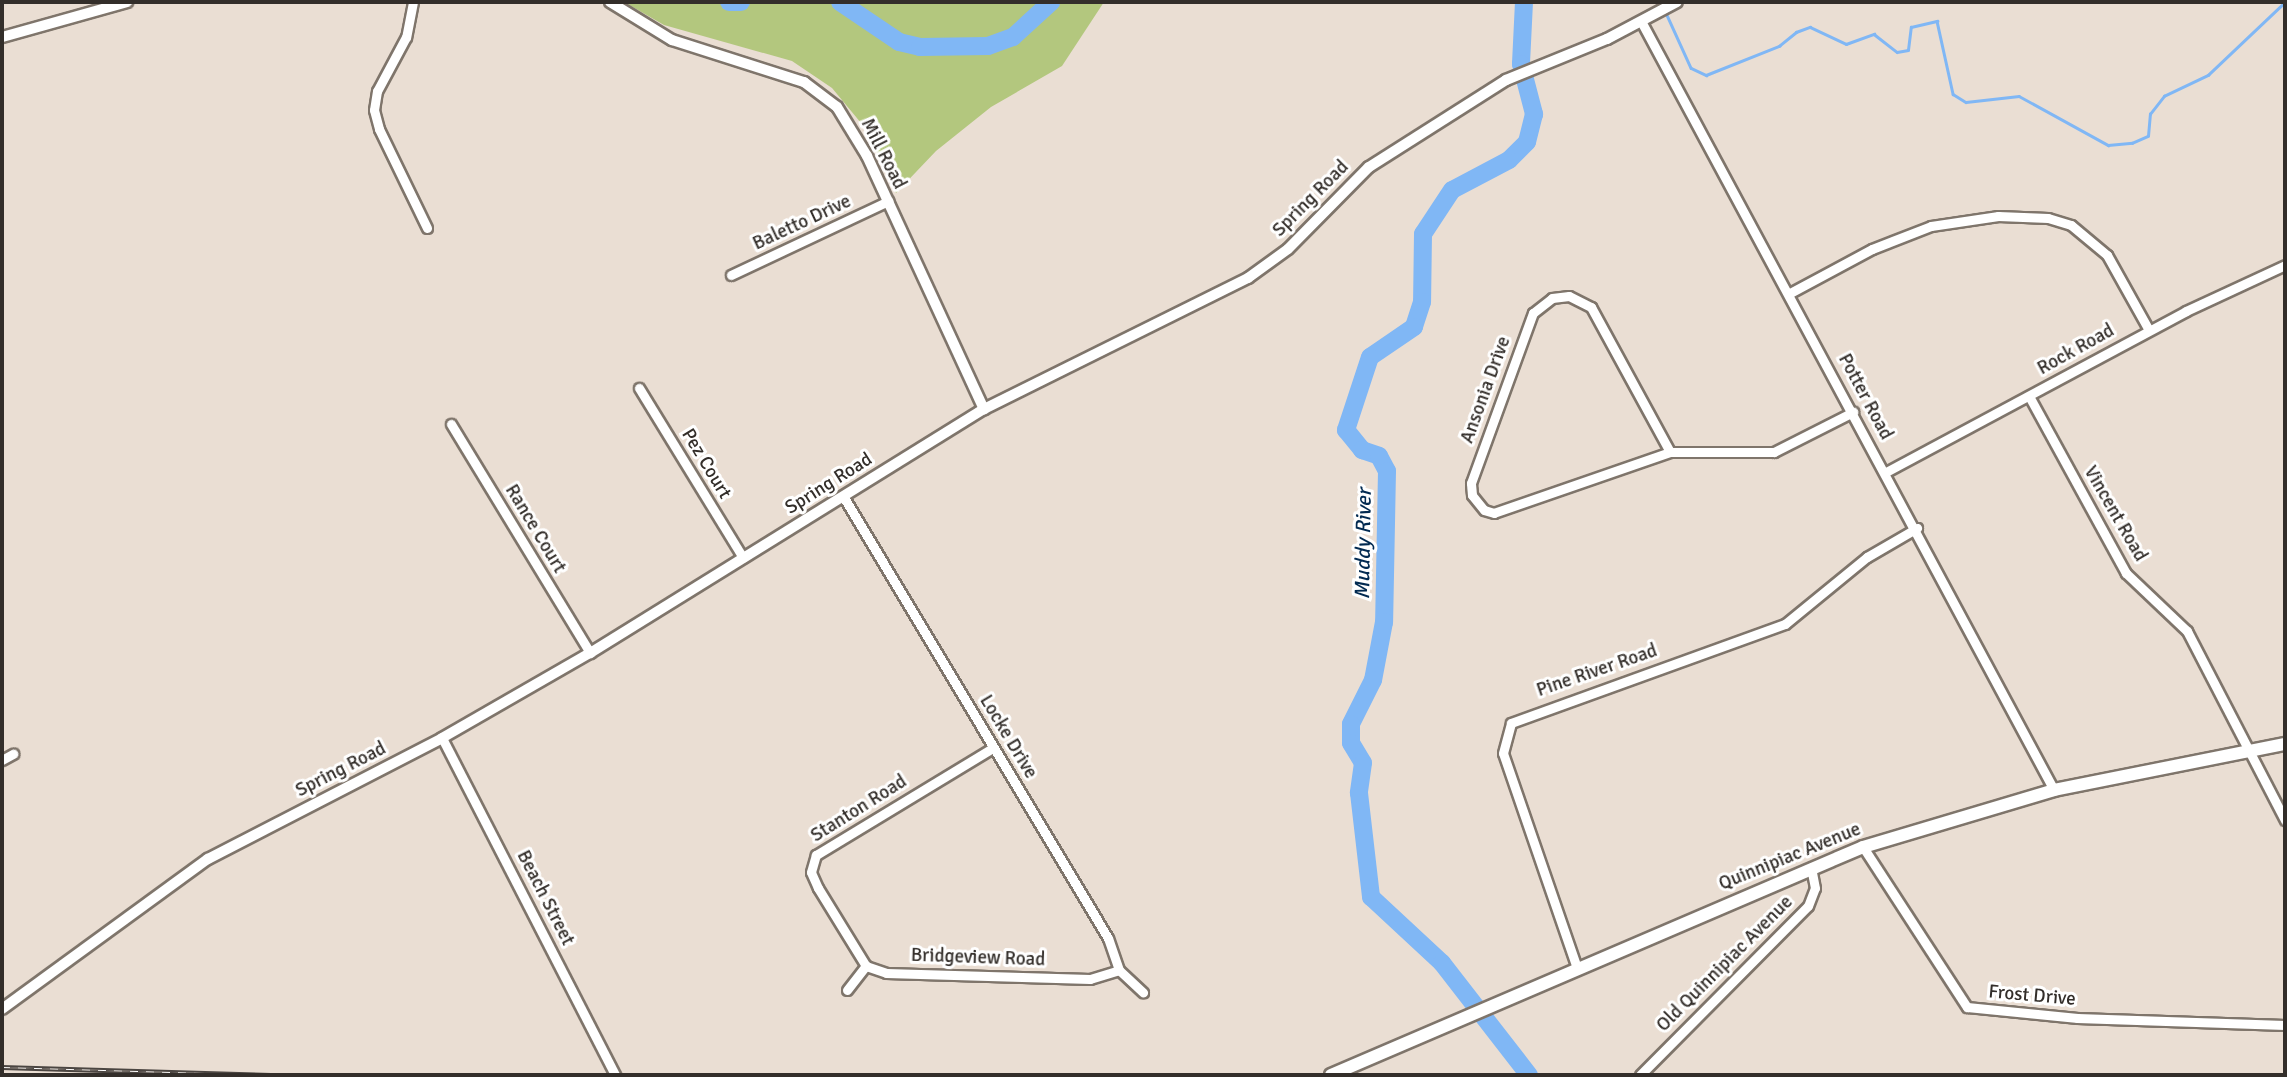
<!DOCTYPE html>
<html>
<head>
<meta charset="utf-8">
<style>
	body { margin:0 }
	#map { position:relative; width:2287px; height:1077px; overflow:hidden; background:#eaded3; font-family:Signika,sans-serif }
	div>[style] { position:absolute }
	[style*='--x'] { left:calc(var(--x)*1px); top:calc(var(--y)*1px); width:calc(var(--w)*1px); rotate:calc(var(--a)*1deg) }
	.green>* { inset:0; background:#b3c77e }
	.stream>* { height:2.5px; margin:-1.25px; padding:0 1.25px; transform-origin:1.25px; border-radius:1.25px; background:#80b7f5 }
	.river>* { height:18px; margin:-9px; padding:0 9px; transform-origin:9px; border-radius:9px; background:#80b7f5 }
	.roads { filter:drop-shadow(2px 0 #7f756b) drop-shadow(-2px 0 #7f756b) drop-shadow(0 2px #7f756b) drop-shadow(0 -2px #7f756b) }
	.minor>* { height:9px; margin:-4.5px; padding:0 4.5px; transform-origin:4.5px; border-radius:4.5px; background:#fff }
	.tertiary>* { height:10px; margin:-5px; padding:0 5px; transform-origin:5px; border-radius:5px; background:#fff }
	.secondary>* { height:12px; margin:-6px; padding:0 6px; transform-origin:6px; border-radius:6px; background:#fff }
	.rail>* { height:5px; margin-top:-2.5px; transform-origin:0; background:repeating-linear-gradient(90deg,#fff 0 8px,#4b4541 0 16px); box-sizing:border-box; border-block:2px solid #4b4541 }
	span { translate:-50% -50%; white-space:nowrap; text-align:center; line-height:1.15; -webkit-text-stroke:6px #fff; paint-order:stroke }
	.street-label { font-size:19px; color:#332e2a }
	.water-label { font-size:21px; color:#022a51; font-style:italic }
	.frame { position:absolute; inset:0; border:4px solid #332e2a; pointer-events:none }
</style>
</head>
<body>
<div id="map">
	<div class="green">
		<div style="clip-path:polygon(624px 2px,1104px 2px,1062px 66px,991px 107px,936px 151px,896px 193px,866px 129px,832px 88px,792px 61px,664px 25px)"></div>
	</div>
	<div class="stream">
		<div style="--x:1660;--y:2;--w:2;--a:63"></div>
		<div style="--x:1667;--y:15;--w:58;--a:65.6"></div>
		<div style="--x:1691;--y:68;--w:17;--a:25"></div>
		<div style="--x:1706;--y:75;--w:79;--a:-21.7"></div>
		<div style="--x:1779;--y:46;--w:22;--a:-39"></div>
		<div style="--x:1796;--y:32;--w:15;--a:-20"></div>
		<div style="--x:1810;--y:27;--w:40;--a:25"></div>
		<div style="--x:1846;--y:44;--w:30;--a:-20"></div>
		<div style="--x:1874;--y:34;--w:29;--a:38"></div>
		<div style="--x:1897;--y:52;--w:11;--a:-10"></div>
		<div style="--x:1908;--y:50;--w:23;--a:-83"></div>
		<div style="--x:1911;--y:27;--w:27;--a:-13"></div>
		<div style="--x:1937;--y:21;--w:75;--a:77.6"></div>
		<div style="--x:1953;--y:94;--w:15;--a:32"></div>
		<div style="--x:1966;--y:102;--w:53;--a:-6.5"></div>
		<div style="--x:2019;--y:96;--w:102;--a:28.8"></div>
		<div style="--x:2108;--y:145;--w:24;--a:-5"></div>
		<div style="--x:2132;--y:143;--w:17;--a:-24"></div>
		<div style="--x:2148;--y:136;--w:22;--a:-85"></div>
		<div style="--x:2150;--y:114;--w:23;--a:-52"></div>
		<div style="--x:2164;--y:96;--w:49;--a:-25.5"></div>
		<div style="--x:2208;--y:75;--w:106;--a:-43.5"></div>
	</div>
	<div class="river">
		<div style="--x:729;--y:2;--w:12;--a:0"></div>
		<div style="--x:840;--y:2;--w:71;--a:34.1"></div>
		<div style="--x:899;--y:42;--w:22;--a:13"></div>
		<div style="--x:920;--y:47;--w:68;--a:-0.8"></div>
		<div style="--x:988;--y:46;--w:27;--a:-20"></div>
		<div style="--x:1013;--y:37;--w:52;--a:-42.6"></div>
		<div style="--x:1524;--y:2;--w:62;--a:92.8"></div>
		<div style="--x:1521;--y:64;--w:52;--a:75.4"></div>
		<div style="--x:1534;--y:114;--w:29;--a:104"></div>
		<div style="--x:1527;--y:142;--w:25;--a:135"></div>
		<div style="--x:1509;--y:160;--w:64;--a:152.2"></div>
		<div style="--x:1452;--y:190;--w:53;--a:123.4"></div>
		<div style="--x:1423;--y:234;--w:68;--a:90.8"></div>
		<div style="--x:1422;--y:302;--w:26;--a:108"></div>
		<div style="--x:1414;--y:327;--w:53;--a:145.7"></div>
		<div style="--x:1370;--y:357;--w:77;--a:108.2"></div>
		<div style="--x:1346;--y:430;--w:26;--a:51"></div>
		<div style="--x:1362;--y:450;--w:18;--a:19"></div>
		<div style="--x:1379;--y:456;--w:17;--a:62"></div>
		<div style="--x:1387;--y:471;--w:151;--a:91.1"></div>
		<div style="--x:1384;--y:622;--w:59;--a:100.7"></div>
		<div style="--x:1373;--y:680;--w:49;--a:116.6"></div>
		<div style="--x:1351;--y:724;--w:19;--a:90"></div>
		<div style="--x:1351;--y:743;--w:23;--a:59"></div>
		<div style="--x:1363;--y:763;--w:30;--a:98"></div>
		<div style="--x:1359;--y:793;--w:105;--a:83.4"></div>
		<div style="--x:1371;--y:897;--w:97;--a:42.9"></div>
		<div style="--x:1442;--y:963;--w:142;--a:52.2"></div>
	</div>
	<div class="roads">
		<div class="minor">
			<div style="--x:413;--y:2;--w:36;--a:101"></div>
			<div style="--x:406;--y:37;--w:61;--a:118.2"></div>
			<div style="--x:377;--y:91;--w:19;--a:99"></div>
			<div style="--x:374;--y:110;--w:20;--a:75"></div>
			<div style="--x:379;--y:129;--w:110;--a:64.1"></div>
			<div style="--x:1642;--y:23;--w:871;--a:61.76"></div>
			<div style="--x:731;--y:275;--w:174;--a:-25.2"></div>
			<div style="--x:1790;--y:293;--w:93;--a:-28.2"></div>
			<div style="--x:1872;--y:249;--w:63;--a:-21.3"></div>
			<div style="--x:1931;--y:226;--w:68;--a:-8.5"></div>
			<div style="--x:1998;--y:216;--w:50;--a:2.3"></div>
			<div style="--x:2048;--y:218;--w:24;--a:17"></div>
			<div style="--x:2071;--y:225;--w:47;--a:39.8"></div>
			<div style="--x:2107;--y:255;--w:86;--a:60.8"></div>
			<div style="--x:1569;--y:296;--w:25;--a:27"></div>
			<div style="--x:1591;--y:307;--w:165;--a:61.4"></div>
			<div style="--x:1670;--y:452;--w:186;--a:160.9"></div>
			<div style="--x:1494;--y:513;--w:10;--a:-163"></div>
			<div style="--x:1484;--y:510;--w:19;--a:-129"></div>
			<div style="--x:1472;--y:495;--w:12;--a:-95"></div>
			<div style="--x:1471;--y:483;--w:181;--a:-70"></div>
			<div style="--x:1533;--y:313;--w:24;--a:-38"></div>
			<div style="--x:1552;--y:298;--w:17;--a:-7"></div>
			<div style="--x:639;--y:388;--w:199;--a:58.5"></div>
			<div style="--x:2029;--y:396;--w:202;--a:61.3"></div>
			<div style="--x:2126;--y:573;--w:84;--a:43.6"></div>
			<div style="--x:2187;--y:631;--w:213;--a:62.6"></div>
			<div style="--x:451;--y:424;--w:268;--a:58.7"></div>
			<div style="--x:1670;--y:452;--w:104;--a:0"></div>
			<div style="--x:1774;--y:452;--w:89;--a:-26.9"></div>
			<div style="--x:1886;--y:472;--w:340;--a:-28.2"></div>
			<div style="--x:2186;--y:311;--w:109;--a:-24.9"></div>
			<div style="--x:843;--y:496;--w:515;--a:59.06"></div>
			<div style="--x:1108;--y:938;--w:34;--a:71"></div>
			<div style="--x:1119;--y:970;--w:33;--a:43"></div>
			<div style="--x:442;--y:738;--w:379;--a:62.8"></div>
			<div style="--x:2;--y:760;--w:13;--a:-29"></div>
			<div style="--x:1863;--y:847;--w:191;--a:57"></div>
			<div style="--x:1967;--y:1007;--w:111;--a:5.7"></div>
			<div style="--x:2077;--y:1018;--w:208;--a:1.9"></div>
			<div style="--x:866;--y:966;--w:92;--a:-121.6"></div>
			<div style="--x:818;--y:888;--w:17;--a:-114"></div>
			<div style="--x:811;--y:872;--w:18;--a:-74"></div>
			<div style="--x:816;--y:855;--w:207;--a:-31.2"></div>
			<div style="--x:1577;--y:968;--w:227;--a:-109"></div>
			<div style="--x:1503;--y:753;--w:31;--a:-75"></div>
			<div style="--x:1511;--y:723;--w:291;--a:-19.9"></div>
			<div style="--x:1785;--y:624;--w:106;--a:-39.3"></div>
			<div style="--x:1867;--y:557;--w:58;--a:-30.1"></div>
			<div style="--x:847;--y:990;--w:31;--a:-52"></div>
			<div style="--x:866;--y:966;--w:21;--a:19"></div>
			<div style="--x:886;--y:973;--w:204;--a:1.7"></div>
			<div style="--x:1090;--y:979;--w:30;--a:-17"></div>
			<div style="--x:1640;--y:1075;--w:238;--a:-45.2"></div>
			<div style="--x:1808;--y:906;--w:19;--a:-69"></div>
			<div style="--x:1815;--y:888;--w:21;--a:-101"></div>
		</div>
		<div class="tertiary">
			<div style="--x:610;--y:2;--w:73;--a:31.5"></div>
			<div style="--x:672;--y:40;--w:139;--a:17.7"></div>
			<div style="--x:804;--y:82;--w:41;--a:37.1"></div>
			<div style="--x:837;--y:107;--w:57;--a:58.5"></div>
			<div style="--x:867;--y:156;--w:279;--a:65.2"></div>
			<div style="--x:2;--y:37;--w:130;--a:-15.6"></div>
			<div style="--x:2;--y:1009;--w:255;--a:-36.1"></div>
			<div style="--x:208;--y:859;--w:263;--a:-27.3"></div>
			<div style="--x:442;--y:738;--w:171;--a:-29.9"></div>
			<div style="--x:590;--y:653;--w:463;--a:-31.8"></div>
			<div style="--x:984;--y:409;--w:295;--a:-26.4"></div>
			<div style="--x:1248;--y:278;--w:49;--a:-35.9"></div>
			<div style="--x:1288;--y:249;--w:115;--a:-45.4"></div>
			<div style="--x:1369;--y:167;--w:162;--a:-32.4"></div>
			<div style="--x:1506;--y:80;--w:109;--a:-22.1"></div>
			<div style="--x:1607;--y:39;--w:79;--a:-27.9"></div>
		</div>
		<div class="secondary">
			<div style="--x:1331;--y:1075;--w:579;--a:-23.2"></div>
			<div style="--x:1863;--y:847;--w:199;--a:-16.6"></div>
			<div style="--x:2054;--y:790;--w:236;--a:-11.3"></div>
		</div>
	</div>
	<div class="rail">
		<div style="--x:2;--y:1067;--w:269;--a:1.7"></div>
	</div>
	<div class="street-label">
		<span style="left:883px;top:154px;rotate:63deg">Mill Road</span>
		<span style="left:1311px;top:199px;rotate:-45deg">Spring Road</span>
		<span style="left:802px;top:223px;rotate:-25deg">Baletto Drive</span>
		<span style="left:2076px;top:350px;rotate:-29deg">Rock Road</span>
		<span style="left:1486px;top:390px;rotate:-70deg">Ansonia Drive</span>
		<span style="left:1865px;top:397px;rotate:62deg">Potter Road</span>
		<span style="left:706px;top:464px;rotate:59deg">Pez Court</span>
		<span style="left:829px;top:484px;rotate:-32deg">Spring Road</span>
		<span style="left:2115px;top:514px;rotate:60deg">Vincent Road</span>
		<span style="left:535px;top:529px;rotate:59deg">Rance Court</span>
		<span style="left:1597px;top:671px;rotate:-19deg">Pine River Road</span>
		<span style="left:1008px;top:737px;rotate:59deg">Locke Drive</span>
		<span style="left:341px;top:770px;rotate:-27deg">Spring Road</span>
		<span style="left:859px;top:809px;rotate:-32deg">Stanton Road</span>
		<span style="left:1790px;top:857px;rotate:-22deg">Quinnipiac Avenue</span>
		<span style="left:545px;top:898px;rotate:63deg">Beach Street</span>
		<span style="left:978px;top:958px;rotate:2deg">Bridgeview Road</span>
		<span style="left:1725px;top:964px;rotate:-45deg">Old Quinnipiac Avenue</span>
		<span style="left:2032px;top:996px;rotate:5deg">Frost Drive</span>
	</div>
	<div class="water-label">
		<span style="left:1363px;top:544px;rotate:-89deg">Muddy River</span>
	</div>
	<div class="frame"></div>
</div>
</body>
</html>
